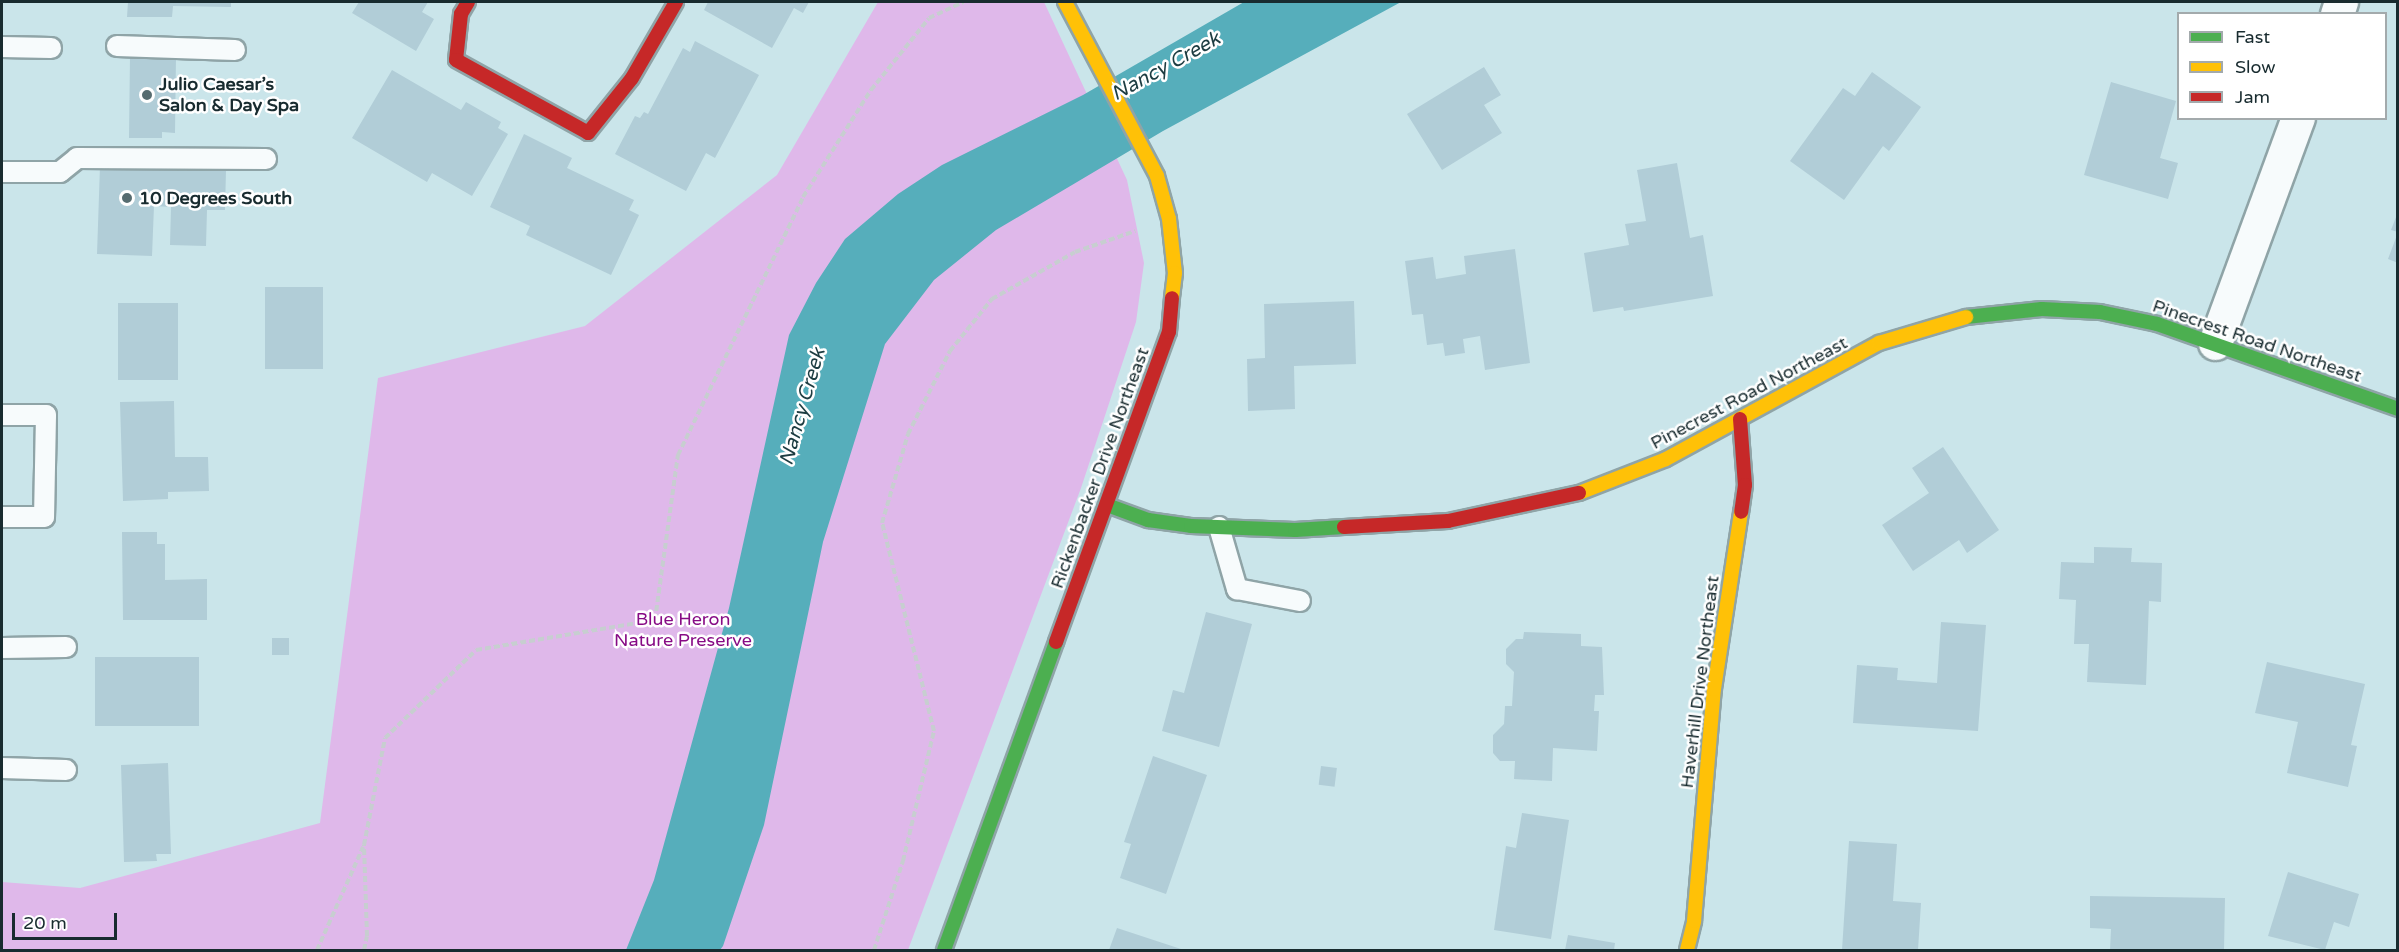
<!DOCTYPE html>
<html>
<head>
<meta charset="utf-8">
<style>
	body { margin:0 }
	#map { position:relative; width:2399px; height:952px; overflow:hidden; background:#cae5ea; font-family:"Varela Round",sans-serif }
	div>[style] { position:absolute }
	[style*='--x'] { left:calc(var(--x)*1px); top:calc(var(--y)*1px); width:calc(var(--w)*1px); rotate:calc(var(--a)*1deg) }
	.green>* { inset:0; background:#dfb8ea }
	.water>* { inset:0; background:#56aebb }
	.building>* { inset:0; background:#b1cdd7; transform-origin:0 0 }
	.path>* { height:4px; margin-top:-2px; transform-origin:0; background:repeating-linear-gradient(90deg,#c7ced0 0 6px,transparent 0 9px) }
	.roads { filter:drop-shadow(2px 0 #8fa4a7) drop-shadow(-2px 0 #8fa4a7) drop-shadow(0 2px #8fa4a7) drop-shadow(0 -2px #8fa4a7) }
	.lane>* { height:20px; margin:-10px; padding:0 10px; transform-origin:10px; border-radius:10px; background:#f7fbfc }
	.street>* { height:33px; margin:-16.5px; padding:0 16.5px; transform-origin:16.5px; border-radius:16.5px; background:#f7fbfc }
	.fast>* { height:14px; margin:-7px; padding:0 7px; transform-origin:7px; border-radius:7px; background:#4caf50 }
	.slow>* { height:14px; margin:-7px; padding:0 7px; transform-origin:7px; border-radius:7px; background:#ffc107 }
	.jam>* { height:14px; margin:-7px; padding:0 7px; transform-origin:7px; border-radius:7px; background:#c62828 }
	.dots>* { width:16px; height:16px; translate:-50% -50%; box-sizing:border-box; border:3px solid #fff; border-radius:50% }
	span { translate:-50% -50%; white-space:nowrap; text-align:center; line-height:1.15; -webkit-text-stroke:5px #fff; paint-order:stroke }
	.poi-label { font-size:18px; color:#182b2f; font-weight:700 }
	.left { translate:0 -50%; text-align:left }
	.street-label { font-size:18px; color:#182b2f }
	.park-label { font-size:18px; color:#870b85 }
	.water-label { font-size:20px; color:#1d3d42; font-style:italic }
	.frame { position:absolute; inset:0; border:3px solid #182b2f; pointer-events:none }
	.legend { position:absolute; left:2177px; top:12px; width:210px; height:108px; box-sizing:border-box; background:#fff; border:2px solid #a3aaac; margin:0; padding:8px 10px; list-style:none; font-size:18px; color:#182b2f }
	.legend li { display:flex; align-items:center; gap:12px; height:30px }
	.legend b { width:30px; border:2px solid #a3aaac }
	.scale { position:absolute; left:12px; top:913px; width:105px; height:27px; box-sizing:border-box; border:3px solid #182b2f; border-top:0; padding-left:8px; font-size:18px; line-height:21px; white-space:nowrap; color:#182b2f; -webkit-text-stroke:4px #fff; paint-order:stroke }
</style>
</head>
<body>
<div id="map">
	<div class="green">
		<div style="clip-path:polygon(878px 2px,1044px 2px,1127px 180px,1144px 263px,1136px 322px,1081px 488px,908px 950px,2px 950px,2px 882px,80px 888px,320px 823px,378px 378px,585px 326px,777px 175px)"></div>
	</div>
	<div class="water">
		<div style="clip-path:polygon(1244px 2px,1401px 2px,1163px 131px,996px 230px,934px 280px,885px 344px,823px 542px,764px 825px,723px 946px,720px 950px,626px 950px,654px 880px,729px 608px,789px 335px,816px 283px,845px 239px,898px 194px,942px 165px,1083px 95px)"></div>
	</div>
	<div class="building">
		<div style="clip-path:polygon(128px 2px,231px 2px,231px 7px,173px 6px,172px 17px,127px 17px)"></div>
		<div style="clip-path:polygon(359px 2px,428px 2px,422px 12px,434px 19px,416px 51px,352px 13px)"></div>
		<div style="clip-path:polygon(708px 2px,809px 2px,803px 13px,794px 8px,772px 48px,704px 10px)"></div>
		<div style="clip-path:polygon(695px 41px,759px 75px,715px 158px,706px 153px,686px 191px,615px 154px,635px 116px,640px 118px,644px 112px,648px 114px,683px 48px,690px 52px)"></div>
		<div style="clip-path:polygon(130px 56px,176px 56px,175px 133px,162px 132px,162px 138px,129px 138px)"></div>
		<div style="clip-path:polygon(1484px 67px,1501px 95px,1484px 105px,1502px 133px,1442px 170px,1407px 114px)"></div>
		<div style="clip-path:polygon(392px 70px,461px 110px,466px 102px,501px 122px,498px 128px,508px 134px,472px 196px,432px 173px,427px 182px,352px 138px)"></div>
		<div style="clip-path:polygon(1872px 72px,1921px 107px,1889px 151px,1883px 146px,1844px 200px,1790px 161px,1843px 88px,1855px 96px)"></div>
		<div style="clip-path:polygon(2111px 82px,2176px 101px,2160px 158px,2178px 163px,2168px 199px,2084px 175px)"></div>
		<div style="clip-path:polygon(524px 134px,572px 158px,567px 168px,634px 200px,629px 210px,639px 215px,611px 275px,526px 235px,530px 226px,490px 207px)"></div>
		<div style="clip-path:polygon(1677px 163px,1690px 238px,1703px 235px,1713px 296px,1624px 311px,1623px 307px,1593px 312px,1584px 253px,1629px 245px,1625px 224px,1646px 221px,1637px 170px)"></div>
		<div style="clip-path:polygon(100px 166px,226px 170px,225px 210px,207px 210px,206px 246px,170px 245px,171px 207px,154px 206px,152px 256px,97px 254px)"></div>
		<div style="clip-path:polygon(2398px 212px,2398px 232px,2391px 230px)"></div>
		<div style="clip-path:polygon(2397px 235px,2398px 235px,2398px 263px,2388px 259px)"></div>
		<div style="clip-path:polygon(1515px 249px,1530px 363px,1485px 370px,1480px 336px,1463px 339px,1465px 353px,1445px 356px,1443px 343px,1427px 345px,1423px 314px,1412px 315px,1405px 261px,1433px 257px,1436px 279px,1466px 274px,1464px 256px)"></div>
		<div style="left:323px;top:287px;width:82px;height:58px;rotate:90deg"></div>
		<div style="clip-path:polygon(1354px 301px,1356px 364px,1294px 366px,1295px 409px,1248px 411px,1247px 359px,1265px 358px,1264px 304px)"></div>
		<div style="left:118px;top:303px;width:60px;height:77px"></div>
		<div style="clip-path:polygon(174px 401px,175px 457px,208px 457px,209px 491px,168px 492px,168px 499px,123px 501px,120px 402px)"></div>
		<div style="clip-path:polygon(1943px 447px,1999px 530px,1967px 553px,1959px 540px,1913px 571px,1882px 525px,1929px 493px,1912px 468px)"></div>
		<div style="clip-path:polygon(122px 532px,157px 532px,157px 544px,165px 544px,165px 580px,207px 579px,207px 620px,123px 620px)"></div>
		<div style="clip-path:polygon(2094px 547px,2132px 548px,2131px 562px,2162px 563px,2161px 602px,2149px 601px,2146px 685px,2087px 682px,2089px 644px,2074px 644px,2076px 600px,2059px 599px,2061px 562px,2094px 563px)"></div>
		<div style="clip-path:polygon(1206px 612px,1252px 624px,1219px 747px,1162px 731px,1173px 690px,1184px 693px)"></div>
		<div style="clip-path:polygon(1941px 622px,1986px 625px,1978px 731px,1853px 723px,1857px 665px,1898px 668px,1897px 680px,1937px 683px)"></div>
		<div style="clip-path:polygon(1524px 632px,1581px 634px,1581px 646px,1602px 647px,1604px 695px,1595px 695px,1594px 711px,1599px 711px,1597px 751px,1553px 748px,1552px 781px,1514px 779px,1515px 761px,1500px 761px,1493px 753px,1493px 735px,1504px 724px,1505px 706px,1512px 706px,1514px 672px,1506px 664px,1506px 649px,1516px 639px,1523px 639px)"></div>
		<div style="left:289px;top:638px;width:17px;height:17px;rotate:90deg"></div>
		<div style="left:95px;top:657px;width:104px;height:69px"></div>
		<div style="clip-path:polygon(2267px 662px,2365px 684px,2351px 745px,2357px 746px,2348px 787px,2287px 773px,2298px 722px,2255px 713px)"></div>
		<div style="clip-path:polygon(1153px 756px,1207px 775px,1166px 894px,1120px 878px,1131px 844px,1124px 842px)"></div>
		<div style="clip-path:polygon(168px 763px,171px 854px,156px 854px,157px 861px,124px 862px,121px 765px)"></div>
		<div style="left:1321px;top:766px;width:16px;height:19px;rotate:7deg"></div>
		<div style="clip-path:polygon(1522px 813px,1569px 820px,1551px 939px,1494px 930px,1506px 846px,1516px 848px)"></div>
		<div style="clip-path:polygon(1849px 841px,1897px 844px,1893px 901px,1921px 903px,1918px 950px,1842px 950px)"></div>
		<div style="clip-path:polygon(2288px 872px,2359px 894px,2349px 927px,2334px 922px,2325px 950px,2268px 936px)"></div>
		<div style="clip-path:polygon(2090px 896px,2225px 898px,2224px 950px,2110px 950px,2111px 929px,2090px 928px)"></div>
		<div style="clip-path:polygon(1117px 928px,1184px 950px,1109px 950px)"></div>
		<div style="clip-path:polygon(1568px 935px,1615px 943px,1614px 950px,1565px 950px)"></div>
	</div>
	<div class="path">
		<div style="--x:317;--y:950;--w:113;--a:-65.9"></div>
		<div style="--x:364;--y:950;--w:14;--a:-78"></div>
		<div style="--x:367;--y:936;--w:91;--a:-91.9"></div>
		<div style="--x:364;--y:845;--w:109;--a:-78.9"></div>
		<div style="--x:385;--y:738;--w:127;--a:-44"></div>
		<div style="--x:476;--y:650;--w:181;--a:-9.5"></div>
		<div style="--x:655;--y:620;--w:167;--a:-82.1"></div>
		<div style="--x:678;--y:455;--w:287;--a:-64.1"></div>
		<div style="--x:803;--y:197;--w:127;--a:-57.6"></div>
		<div style="--x:871;--y:90;--w:92;--a:-51.1"></div>
		<div style="--x:929;--y:18;--w:38;--a:-25"></div>
		<div style="--x:874;--y:950;--w:94;--a:-72"></div>
		<div style="--x:903;--y:861;--w:134;--a:-76.6"></div>
		<div style="--x:934;--y:731;--w:214;--a:-104"></div>
		<div style="--x:882;--y:523;--w:93;--a:-73.7"></div>
		<div style="--x:908;--y:434;--w:93;--a:-63.2"></div>
		<div style="--x:950;--y:351;--w:67;--a:-51.1"></div>
		<div style="--x:992;--y:299;--w:95;--a:-29.5"></div>
		<div style="--x:1075;--y:252;--w:64;--a:-19.3"></div>
	</div>
	<div class="roads">
		<div class="lane">
			<div style="--x:117;--y:46;--w:118;--a:1.9"></div>
			<div style="--x:2;--y:47;--w:49;--a:1.2"></div>
			<div style="--x:2;--y:172;--w:58;--a:0"></div>
			<div style="--x:60;--y:172;--w:22;--a:-39"></div>
			<div style="--x:77;--y:158;--w:189;--a:0.3"></div>
			<div style="--x:2;--y:415;--w:44;--a:0"></div>
			<div style="--x:46;--y:415;--w:102;--a:91.1"></div>
			<div style="--x:44;--y:517;--w:42;--a:180"></div>
			<div style="--x:1219;--y:527;--w:65;--a:73.8"></div>
			<div style="--x:1237;--y:589;--w:64;--a:10.8"></div>
			<div style="--x:2;--y:648;--w:64;--a:-0.9"></div>
			<div style="--x:2;--y:768;--w:64;--a:1.8"></div>
		</div>
		<div class="street">
			<div style="--x:2337;--y:14;--w:13;--a:-72"></div>
			<div style="--x:2215;--y:343;--w:240;--a:-69.8"></div>
		</div>
		<div class="fast">
			<div style="--x:1966;--y:317;--w:76;--a:-6"></div>
			<div style="--x:2042;--y:309;--w:58;--a:3"></div>
			<div style="--x:2100;--y:312;--w:58;--a:11.9"></div>
			<div style="--x:2157;--y:324;--w:256;--a:19.4"></div>
			<div style="--x:1107;--y:505;--w:44;--a:20.1"></div>
			<div style="--x:1148;--y:520;--w:43;--a:7.9"></div>
			<div style="--x:1191;--y:526;--w:104;--a:2.2"></div>
			<div style="--x:1295;--y:530;--w:49;--a:-3.5"></div>
			<div style="--x:944;--y:950;--w:328;--a:-70"></div>
		</div>
		<div class="slow">
			<div style="--x:1065;--y:2;--w:197;--a:62.1"></div>
			<div style="--x:1157;--y:176;--w:45;--a:74.4"></div>
			<div style="--x:1169;--y:219;--w:54;--a:83.7"></div>
			<div style="--x:1175;--y:273;--w:25;--a:97"></div>
			<div style="--x:1579;--y:493;--w:93;--a:-21.3"></div>
			<div style="--x:1666;--y:459;--w:243;--a:-28.6"></div>
			<div style="--x:1879;--y:343;--w:91;--a:-16.6"></div>
			<div style="--x:1687;--y:950;--w:30;--a:-76"></div>
			<div style="--x:1694;--y:921;--w:233;--a:-85.1"></div>
			<div style="--x:1714;--y:689;--w:179;--a:-81.3"></div>
		</div>
		<div class="jam">
			<div style="--x:468;--y:2;--w:14;--a:120"></div>
			<div style="--x:461;--y:14;--w:46;--a:96.2"></div>
			<div style="--x:456;--y:60;--w:151;--a:28.9"></div>
			<div style="--x:588;--y:133;--w:70;--a:-51.3"></div>
			<div style="--x:632;--y:78;--w:88;--a:-59.9"></div>
			<div style="--x:1740;--y:419;--w:66;--a:85.7"></div>
			<div style="--x:1745;--y:485;--w:27;--a:98"></div>
			<div style="--x:1344;--y:527;--w:104;--a:-3.3"></div>
			<div style="--x:1448;--y:521;--w:134;--a:-12.1"></div>
			<div style="--x:1056;--y:642;--w:330;--a:-70"></div>
			<div style="--x:1169;--y:332;--w:34;--a:-85"></div>
		</div>
	</div>
	<div class="dots">
		<div style="left:147px;top:95px;background:#566c70"></div>
		<div style="left:127px;top:198px;background:#566c70"></div>
	</div>
	<div class="poi-label">
		<span class="left" style="left:159px;top:95px">Julio Caesar’s<br>Salon &amp; Day Spa</span>
		<span class="left" style="left:139px;top:198px">10 Degrees South</span>
	</div>
	<div class="street-label">
		<span style="left:2257px;top:341px;rotate:19deg">Pinecrest Road Northeast</span>
		<span style="left:1749px;top:393px;rotate:-28deg">Pinecrest Road Northeast</span>
		<span style="left:1100px;top:468px;rotate:-70deg">Rickenbacker Drive Northeast</span>
		<span style="left:1700px;top:682px;rotate:-83deg">Haverhill Drive Northeast</span>
	</div>
	<div class="park-label">
		<span style="left:683px;top:630px">Blue Heron<br>Nature Preserve</span>
	</div>
	<div class="water-label">
		<span style="left:1166px;top:67px;rotate:-29deg">Nancy Creek</span>
		<span style="left:803px;top:407px;rotate:-74deg">Nancy Creek</span>
	</div>
	<div class="frame"></div>
	<ul class="legend">
	<li><b style="height:8px;background:#4caf50"></b>Fast</li>
	<li><b style="height:8px;background:#ffc107"></b>Slow</li>
	<li><b style="height:8px;background:#c62828"></b>Jam</li>
	</ul>
	<div class="scale">20 m</div>
</div>
</body>
</html>
